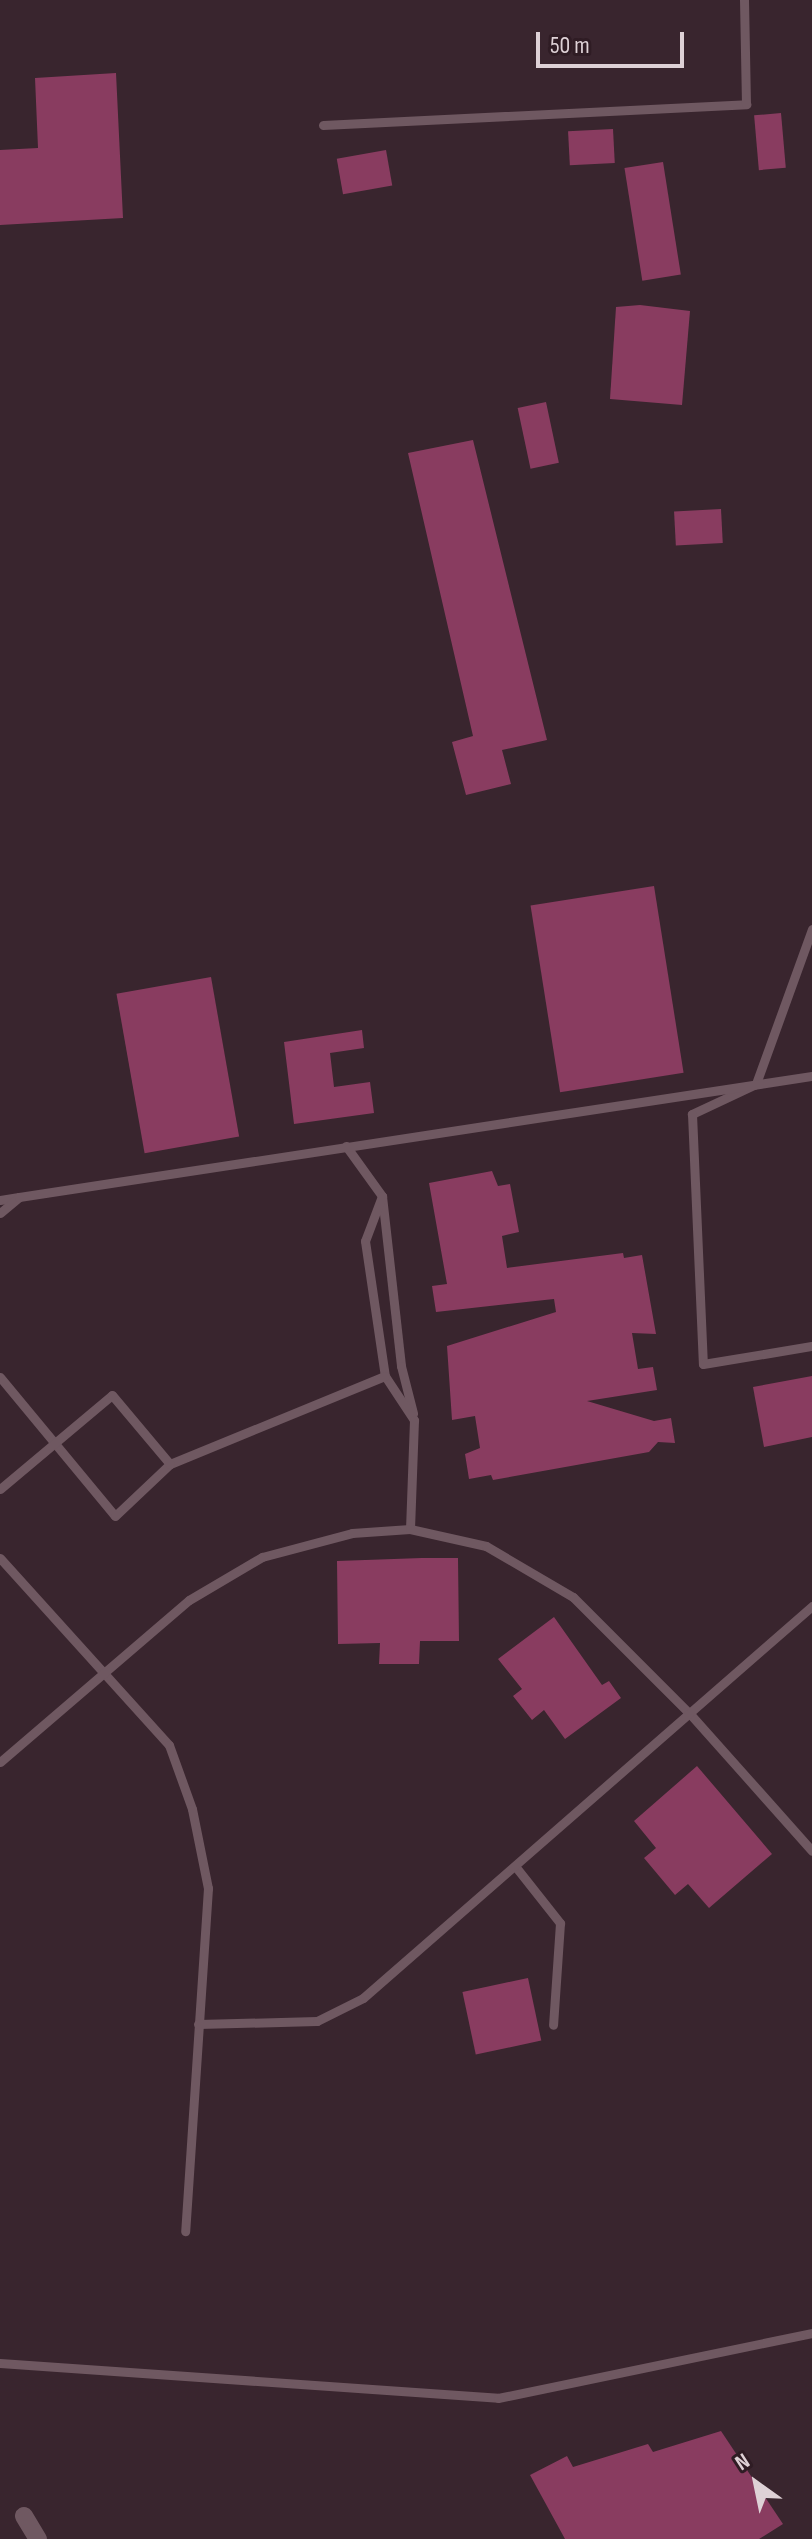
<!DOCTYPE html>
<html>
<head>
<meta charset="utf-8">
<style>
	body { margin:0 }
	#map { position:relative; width:812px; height:2539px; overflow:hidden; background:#39252e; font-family:"Sofia Sans Condensed",sans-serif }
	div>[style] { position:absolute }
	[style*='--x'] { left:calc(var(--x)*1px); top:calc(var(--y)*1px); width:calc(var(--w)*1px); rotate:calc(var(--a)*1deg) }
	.building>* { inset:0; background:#893c60; transform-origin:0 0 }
	.lane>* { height:9px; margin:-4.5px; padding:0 4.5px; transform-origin:4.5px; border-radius:4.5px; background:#6f5861 }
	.street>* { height:18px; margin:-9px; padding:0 9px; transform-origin:9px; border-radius:9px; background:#6f5861 }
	span { translate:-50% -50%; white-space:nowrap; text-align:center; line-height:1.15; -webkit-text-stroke:6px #2f1c24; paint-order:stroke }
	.north { position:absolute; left:716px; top:2443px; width:80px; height:80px; -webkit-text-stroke:6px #2f1c24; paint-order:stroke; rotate:327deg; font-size:22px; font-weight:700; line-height:32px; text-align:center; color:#ded1d6 }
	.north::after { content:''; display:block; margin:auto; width:28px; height:36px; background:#ded1d6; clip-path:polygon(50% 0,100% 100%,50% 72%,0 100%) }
	.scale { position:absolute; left:536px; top:32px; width:148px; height:36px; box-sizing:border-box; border:4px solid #ded1d6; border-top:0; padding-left:10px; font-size:24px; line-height:28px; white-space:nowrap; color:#ded1d6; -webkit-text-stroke:6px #2f1c24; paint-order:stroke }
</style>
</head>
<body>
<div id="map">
	<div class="building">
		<div style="clip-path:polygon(116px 73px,123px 218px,0 225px,0 150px,38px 148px,35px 78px)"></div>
		<div style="left:781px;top:113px;width:55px;height:27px;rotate:85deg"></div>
		<div style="left:613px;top:129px;width:34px;height:45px;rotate:87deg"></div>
		<div style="left:386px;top:150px;width:36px;height:50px;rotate:80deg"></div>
		<div style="left:663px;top:162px;width:114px;height:39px;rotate:81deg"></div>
		<div style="clip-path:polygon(640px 305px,690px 311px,682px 405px,610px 399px,616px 307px)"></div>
		<div style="left:546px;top:402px;width:62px;height:29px;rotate:78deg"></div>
		<div style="clip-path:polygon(473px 440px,547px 740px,502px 750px,511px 784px,466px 795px,452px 742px,473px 736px,408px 453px)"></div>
		<div style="left:721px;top:509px;width:34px;height:47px;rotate:87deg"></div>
		<div style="left:654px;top:886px;width:189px;height:125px;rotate:81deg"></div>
		<div style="left:211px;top:977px;width:162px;height:96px;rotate:80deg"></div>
		<div style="clip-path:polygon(362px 1030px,364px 1048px,330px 1053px,334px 1087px,370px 1082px,374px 1113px,294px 1124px,284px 1042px)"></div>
		<div style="clip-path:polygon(492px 1171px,498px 1186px,510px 1184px,519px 1232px,502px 1236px,507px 1268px,623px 1253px,624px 1258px,642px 1255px,656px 1334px,632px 1333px,638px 1369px,653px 1367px,657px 1390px,587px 1401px,654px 1421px,671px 1418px,675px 1443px,658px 1442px,649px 1452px,493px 1480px,491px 1475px,469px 1479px,465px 1454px,480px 1448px,475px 1416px,452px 1420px,447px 1346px,556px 1312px,554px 1299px,436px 1312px,432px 1286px,447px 1284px,429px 1183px)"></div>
		<div style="clip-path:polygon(812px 1376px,812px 1437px,764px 1447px,753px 1387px)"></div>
		<div style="clip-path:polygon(422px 1558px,458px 1558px,459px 1641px,420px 1641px,419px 1664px,379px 1664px,380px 1643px,338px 1644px,337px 1561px)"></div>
		<div style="clip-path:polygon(554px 1617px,602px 1685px,609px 1681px,621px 1698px,565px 1739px,544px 1710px,532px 1720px,513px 1696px,522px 1689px,498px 1659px)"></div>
		<div style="clip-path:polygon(697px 1766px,772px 1854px,709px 1908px,688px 1884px,675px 1895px,644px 1858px,656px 1848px,634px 1821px)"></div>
		<div style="left:528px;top:1978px;width:64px;height:67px;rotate:78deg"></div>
		<div style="clip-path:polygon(721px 2431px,783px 2524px,759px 2539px,565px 2539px,530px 2475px,567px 2456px,573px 2467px,648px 2444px,653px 2452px)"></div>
	</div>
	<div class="lane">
		<div style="--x:323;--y:125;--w:424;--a:-2.8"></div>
		<div style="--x:746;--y:104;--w:104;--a:-91.1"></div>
		<div style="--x:812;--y:929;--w:165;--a:109.9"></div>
		<div style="--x:756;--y:1084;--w:71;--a:154.9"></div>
		<div style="--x:692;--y:1114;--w:250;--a:87.5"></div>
		<div style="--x:703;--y:1364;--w:110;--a:-9.4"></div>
		<div style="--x:346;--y:1146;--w:62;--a:54.2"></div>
		<div style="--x:382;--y:1196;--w:171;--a:83.6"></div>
		<div style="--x:401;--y:1366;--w:49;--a:75.7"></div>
		<div style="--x:382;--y:1196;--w:48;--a:110.7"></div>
		<div style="--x:365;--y:1241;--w:136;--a:81.6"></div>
		<div style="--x:385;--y:1376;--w:53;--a:56.6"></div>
		<div style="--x:414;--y:1420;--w:109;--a:92.1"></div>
		<div style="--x:0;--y:1200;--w:19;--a:-9"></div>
		<div style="--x:0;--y:1213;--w:25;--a:-40"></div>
		<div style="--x:19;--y:1197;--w:802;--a:-8.68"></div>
		<div style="--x:0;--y:1377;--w:180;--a:50.4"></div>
		<div style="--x:115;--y:1516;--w:76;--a:-43.4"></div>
		<div style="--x:170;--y:1464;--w:232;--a:-22.3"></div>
		<div style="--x:0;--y:1489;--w:146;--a:-40"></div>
		<div style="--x:112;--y:1395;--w:90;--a:50"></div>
		<div style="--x:0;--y:1558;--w:252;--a:47.9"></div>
		<div style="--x:169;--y:1745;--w:68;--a:70.2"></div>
		<div style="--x:192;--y:1809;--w:81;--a:78.6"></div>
		<div style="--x:208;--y:1888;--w:344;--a:93.8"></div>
		<div style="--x:0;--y:1762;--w:249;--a:-40.6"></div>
		<div style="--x:189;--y:1600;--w:85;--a:-30.5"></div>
		<div style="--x:262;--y:1557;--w:93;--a:-14.9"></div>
		<div style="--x:352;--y:1533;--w:58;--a:-3.9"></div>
		<div style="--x:410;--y:1529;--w:78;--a:12.6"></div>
		<div style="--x:486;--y:1546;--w:101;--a:30.4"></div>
		<div style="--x:573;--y:1597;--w:167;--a:45"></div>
		<div style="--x:691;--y:1715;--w:182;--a:48.3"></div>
		<div style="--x:515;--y:1866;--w:73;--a:51.7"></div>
		<div style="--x:560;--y:1923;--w:102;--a:93.9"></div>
		<div style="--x:198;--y:2024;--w:119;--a:-1.4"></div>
		<div style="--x:317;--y:2021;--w:51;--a:-26.6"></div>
		<div style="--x:363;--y:1998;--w:596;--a:-41.12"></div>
		<div style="--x:0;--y:2363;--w:499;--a:4"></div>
		<div style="--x:498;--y:2398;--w:321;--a:-11.7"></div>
	</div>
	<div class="street">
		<div style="--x:24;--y:2516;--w:27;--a:59"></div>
	</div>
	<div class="north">N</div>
	<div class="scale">50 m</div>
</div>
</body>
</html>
